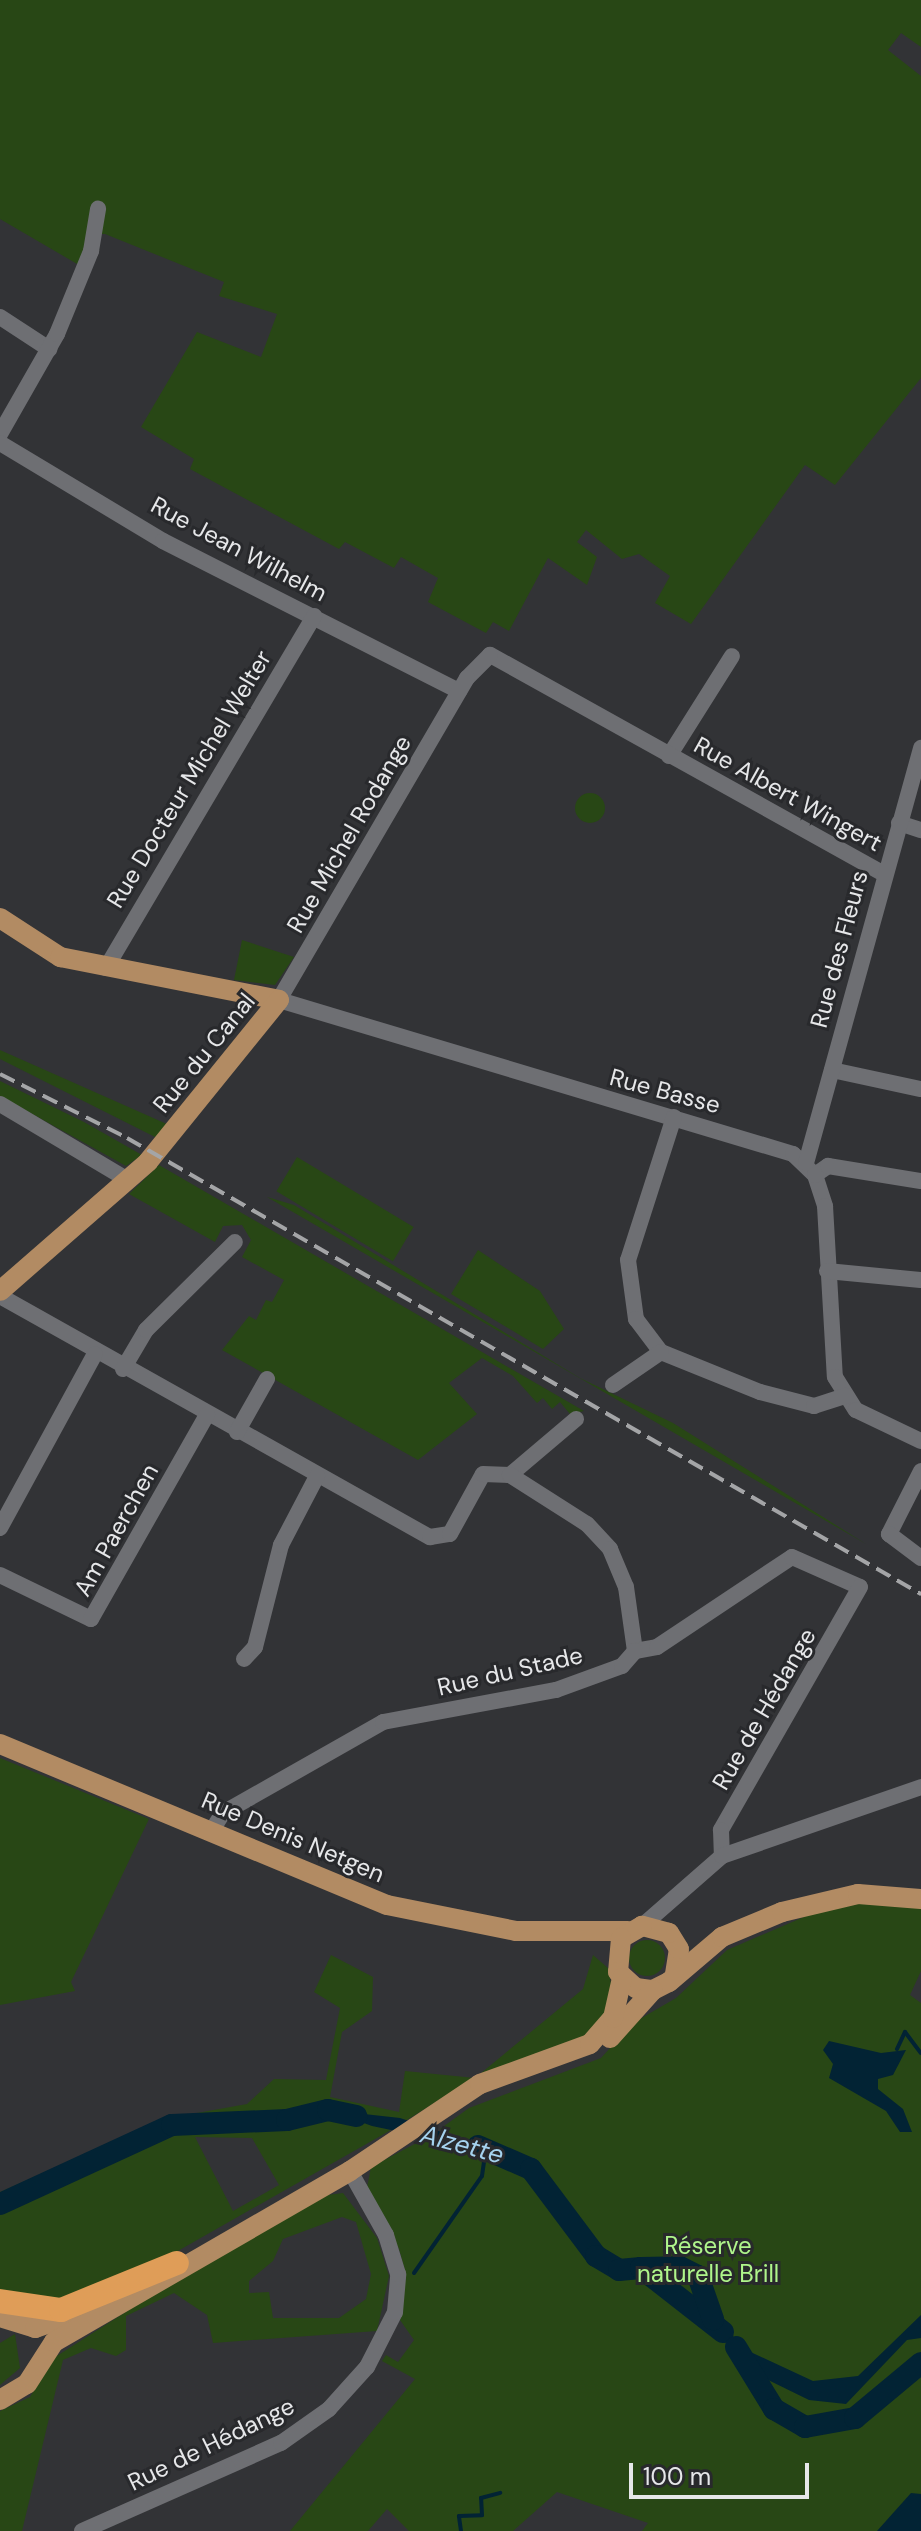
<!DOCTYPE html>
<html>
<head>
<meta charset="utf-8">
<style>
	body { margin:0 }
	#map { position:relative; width:921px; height:2531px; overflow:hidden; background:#323336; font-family:"DM Sans",sans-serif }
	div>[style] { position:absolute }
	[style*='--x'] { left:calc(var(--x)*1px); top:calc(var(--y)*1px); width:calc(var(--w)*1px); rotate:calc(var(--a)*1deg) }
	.green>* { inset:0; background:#284715; transform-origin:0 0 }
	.round { border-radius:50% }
	.water>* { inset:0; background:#022334 }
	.stream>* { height:4px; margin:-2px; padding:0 2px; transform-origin:2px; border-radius:2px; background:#022334 }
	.river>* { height:22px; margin:-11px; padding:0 11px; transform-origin:11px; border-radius:11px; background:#022334 }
	.minor>* { height:16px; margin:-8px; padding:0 8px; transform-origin:8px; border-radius:8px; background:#6e6f73 }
	.major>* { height:20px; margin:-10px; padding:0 10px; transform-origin:10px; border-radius:10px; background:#b28b63 }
	.highway>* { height:24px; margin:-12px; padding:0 12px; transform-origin:12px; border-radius:12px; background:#df9d58 }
	.rail>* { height:4px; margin-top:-2px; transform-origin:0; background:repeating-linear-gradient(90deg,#a4a5a7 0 16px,transparent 0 24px) }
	span { translate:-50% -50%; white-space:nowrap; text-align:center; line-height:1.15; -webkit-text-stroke:6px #28292c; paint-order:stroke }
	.street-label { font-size:24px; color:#e6e7e9 }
	.park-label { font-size:24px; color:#aff58b }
	.water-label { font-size:26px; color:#a5d2ee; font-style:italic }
	.scale { position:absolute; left:629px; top:2463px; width:180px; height:36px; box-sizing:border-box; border:4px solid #e6e7e9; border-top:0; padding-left:10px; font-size:24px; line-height:28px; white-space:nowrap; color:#e6e7e9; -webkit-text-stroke:6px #28292c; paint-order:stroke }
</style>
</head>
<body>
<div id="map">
	<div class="green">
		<div style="clip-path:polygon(0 0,921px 0,921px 47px,901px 33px,888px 50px,921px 76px,921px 378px,835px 485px,805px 465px,691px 624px,655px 603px,670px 576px,639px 554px,622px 559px,586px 530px,577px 542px,597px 557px,587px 585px,548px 558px,509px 631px,493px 622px,486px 633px,428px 602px,438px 578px,401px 557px,394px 568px,345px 542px,339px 549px,190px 469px,194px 459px,141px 427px,197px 332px,261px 357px,277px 314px,219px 296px,224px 282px,105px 234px,96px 234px,84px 268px,0 219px)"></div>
		<div class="round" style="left:575px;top:793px;width:30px;height:30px"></div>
		<div style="clip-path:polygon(242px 940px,294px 957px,275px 985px,234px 980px)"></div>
		<div style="clip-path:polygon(0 1050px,169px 1125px,157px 1138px,0 1059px)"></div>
		<div style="clip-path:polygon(0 1081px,84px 1122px,142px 1155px,126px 1166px,0 1096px)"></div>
		<div style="left:297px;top:1157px;width:136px;height:40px;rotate:31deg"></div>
		<div style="clip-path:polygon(159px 1165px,584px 1411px,570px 1414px,560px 1402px,552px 1409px,543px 1398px,537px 1403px,513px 1376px,482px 1358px,449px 1383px,477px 1414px,418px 1460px,222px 1350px,249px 1316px,256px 1320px,266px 1300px,272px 1302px,284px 1280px,242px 1257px,251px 1240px,242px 1225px,223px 1226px,215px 1242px,129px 1194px)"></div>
		<div style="clip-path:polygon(267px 1197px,294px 1205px,580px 1378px,673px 1423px,866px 1544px)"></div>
		<div style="clip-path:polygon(478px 1250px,540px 1291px,564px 1329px,543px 1349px,451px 1294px)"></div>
		<div style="clip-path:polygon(0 1758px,149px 1819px,71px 1982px,75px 1991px,0 2005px)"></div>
		<div style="clip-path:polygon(857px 1902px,921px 1908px,921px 1971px,910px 1995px,921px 2003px,921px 2531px,642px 2531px,648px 2523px,557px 2492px,513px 2531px,409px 2531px,387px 2509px,368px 2531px,290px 2531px,415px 2379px,382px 2361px,386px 2355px,398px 2362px,414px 2340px,400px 2320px,406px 2274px,399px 2249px,367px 2188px,371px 2167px,426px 2138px,500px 2153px,440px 2129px,469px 2108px,601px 2058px,633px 2023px,676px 1998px,727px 1950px,827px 1907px)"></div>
		<div class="round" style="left:629px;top:1940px;width:36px;height:36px"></div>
		<div style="clip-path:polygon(evenodd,331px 1955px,373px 1977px,372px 2011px,342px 2032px,330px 2097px,399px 2112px,405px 2071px,475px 2078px,583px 1989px,593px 1955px,608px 1968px,614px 1999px,587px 2041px,474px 2078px,407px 2120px,333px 2112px,391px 2130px,169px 2256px,60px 2301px,0 2290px,0 2192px,169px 2118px,247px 2104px,274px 2079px,326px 2080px,340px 2008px,314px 1992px,331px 1955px,195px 2137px,252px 2138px,279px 2185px,233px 2211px,195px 2137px)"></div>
		<div style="clip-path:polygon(evenodd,343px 2193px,377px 2238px,389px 2276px,377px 2331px,213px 2343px,207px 2315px,174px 2293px,126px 2316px,126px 2350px,116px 2356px,91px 2348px,63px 2360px,22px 2531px,0 2531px,0 2411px,30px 2397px,52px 2359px,198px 2266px,320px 2196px,343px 2193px,342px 2217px,356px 2222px,371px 2274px,366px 2299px,339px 2318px,273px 2318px,269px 2292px,249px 2293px,249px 2281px,273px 2261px,283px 2239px,342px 2217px)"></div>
		<div style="clip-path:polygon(15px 2334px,20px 2368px,0 2385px,0 2343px)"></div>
	</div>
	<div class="water">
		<div style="clip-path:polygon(829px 2041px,881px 2053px,906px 2050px,893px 2075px,878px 2079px,878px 2089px,903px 2109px,912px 2132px,900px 2132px,886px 2111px,829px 2078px,833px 2064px,823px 2050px)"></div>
		<div style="clip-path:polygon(328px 2110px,400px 2118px,506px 2154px,372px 2126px)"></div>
		<div style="clip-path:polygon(708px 2291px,717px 2318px,744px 2349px,813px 2381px,858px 2376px,921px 2315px,921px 2338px,907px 2340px,846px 2404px,809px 2400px,762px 2377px,722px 2339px,702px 2312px)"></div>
		<div style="clip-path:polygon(911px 2493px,921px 2494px,921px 2531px,877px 2531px)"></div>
	</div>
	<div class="stream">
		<div style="--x:897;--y:2049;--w:19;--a:-65"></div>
		<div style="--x:905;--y:2032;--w:26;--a:53"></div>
		<div style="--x:414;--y:2273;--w:118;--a:-55"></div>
		<div style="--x:482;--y:2176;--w:28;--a:-82"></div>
		<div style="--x:461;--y:2531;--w:15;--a:-98"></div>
		<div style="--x:459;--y:2516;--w:23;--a:-2"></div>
		<div style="--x:482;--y:2515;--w:17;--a:-93"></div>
		<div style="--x:481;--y:2498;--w:20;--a:-15"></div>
	</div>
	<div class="river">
		<div style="--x:478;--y:2146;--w:58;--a:23.5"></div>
		<div style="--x:531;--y:2169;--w:109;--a:53.2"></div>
		<div style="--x:596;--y:2256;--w:27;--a:31"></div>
		<div style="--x:619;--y:2270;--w:22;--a:-5"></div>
		<div style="--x:641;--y:2268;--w:104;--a:38"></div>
		<div style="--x:0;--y:2204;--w:189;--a:-24.7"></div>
		<div style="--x:172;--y:2125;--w:115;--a:-2.5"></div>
		<div style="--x:287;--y:2120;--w:42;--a:-13.7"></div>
		<div style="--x:328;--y:2110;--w:29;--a:12"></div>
		<div style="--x:641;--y:2268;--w:39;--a:-1"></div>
		<div style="--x:680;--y:2267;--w:20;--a:27"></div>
		<div style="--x:698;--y:2276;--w:46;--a:70.8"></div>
		<div style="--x:736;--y:2347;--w:73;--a:58.5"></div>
		<div style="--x:774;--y:2409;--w:36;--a:30"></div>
		<div style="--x:805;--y:2427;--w:51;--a:-10.2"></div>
		<div style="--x:855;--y:2418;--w:86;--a:-39.8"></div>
	</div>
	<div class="minor">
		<div style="--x:0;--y:317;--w:59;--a:33.1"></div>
		<div style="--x:0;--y:434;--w:115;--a:-60.3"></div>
		<div style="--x:57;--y:334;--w:90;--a:-67.7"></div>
		<div style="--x:91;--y:251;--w:43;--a:-80.5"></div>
		<div style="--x:0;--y:443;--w:190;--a:31"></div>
		<div style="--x:163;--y:541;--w:332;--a:26.9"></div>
		<div style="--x:669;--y:756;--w:118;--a:-57.8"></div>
		<div style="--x:899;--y:823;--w:23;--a:18"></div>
		<div style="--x:884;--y:874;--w:451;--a:-150.9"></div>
		<div style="--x:490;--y:655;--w:33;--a:135"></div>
		<div style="--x:467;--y:678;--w:373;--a:120.3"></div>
		<div style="--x:279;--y:1000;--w:537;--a:16.68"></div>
		<div style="--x:793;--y:1154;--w:30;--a:44"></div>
		<div style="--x:815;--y:1175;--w:33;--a:72"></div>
		<div style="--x:825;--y:1206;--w:171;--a:86.7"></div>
		<div style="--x:835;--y:1377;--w:39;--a:58"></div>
		<div style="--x:856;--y:1410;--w:72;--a:25.5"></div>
		<div style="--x:106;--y:968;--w:409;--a:-59.4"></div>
		<div style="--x:832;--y:1070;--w:91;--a:12.1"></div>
		<div style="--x:0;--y:1104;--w:149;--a:30.7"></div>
		<div style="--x:674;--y:1117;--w:150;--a:107.8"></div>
		<div style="--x:628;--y:1260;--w:60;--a:82.3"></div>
		<div style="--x:636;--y:1319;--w:41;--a:52.9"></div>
		<div style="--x:661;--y:1352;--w:107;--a:22"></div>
		<div style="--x:760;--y:1392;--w:56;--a:14.5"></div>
		<div style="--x:814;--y:1406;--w:33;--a:-18"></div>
		<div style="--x:806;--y:1163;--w:431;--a:-74.5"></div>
		<div style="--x:815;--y:1175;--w:16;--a:-35"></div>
		<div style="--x:828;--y:1166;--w:94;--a:9.2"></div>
		<div style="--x:827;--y:1271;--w:94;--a:5.5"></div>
		<div style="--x:0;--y:1296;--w:493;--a:29.3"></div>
		<div style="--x:430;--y:1537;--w:20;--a:-9"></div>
		<div style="--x:450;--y:1534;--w:68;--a:-61.2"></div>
		<div style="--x:483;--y:1474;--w:27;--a:2"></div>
		<div style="--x:123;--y:1369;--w:45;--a:-59.5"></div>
		<div style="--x:146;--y:1330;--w:125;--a:-44.7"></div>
		<div style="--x:613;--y:1385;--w:58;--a:-34.5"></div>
		<div style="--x:576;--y:1419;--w:87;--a:139.7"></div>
		<div style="--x:510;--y:1475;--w:91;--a:32.5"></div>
		<div style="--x:587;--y:1524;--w:34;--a:47"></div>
		<div style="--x:610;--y:1549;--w:41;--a:67.2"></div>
		<div style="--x:626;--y:1587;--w:65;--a:82"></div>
		<div style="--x:237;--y:1432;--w:61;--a:-60.5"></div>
		<div style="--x:921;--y:1471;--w:71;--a:116.9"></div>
		<div style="--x:889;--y:1534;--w:40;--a:37"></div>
		<div style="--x:0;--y:1528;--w:198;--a:-61.4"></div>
		<div style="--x:0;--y:1575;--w:101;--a:25.8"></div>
		<div style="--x:91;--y:1619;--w:235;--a:-60.4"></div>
		<div style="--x:635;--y:1651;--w:22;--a:-10"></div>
		<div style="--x:657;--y:1647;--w:162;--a:-33.7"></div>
		<div style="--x:792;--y:1557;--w:74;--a:23.8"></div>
		<div style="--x:860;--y:1587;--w:280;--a:119.8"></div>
		<div style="--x:721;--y:1830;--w:26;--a:88"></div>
		<div style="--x:244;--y:1659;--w:16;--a:-47"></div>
		<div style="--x:255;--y:1647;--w:105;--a:-75.7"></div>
		<div style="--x:281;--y:1545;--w:78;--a:-62.4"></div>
		<div style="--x:211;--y:1832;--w:22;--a:-58"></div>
		<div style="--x:223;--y:1813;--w:184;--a:-29.6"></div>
		<div style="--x:383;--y:1722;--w:176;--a:-10.5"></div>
		<div style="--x:556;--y:1690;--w:70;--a:-20"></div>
		<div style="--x:622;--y:1666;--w:20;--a:-49"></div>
		<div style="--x:642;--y:1926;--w:106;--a:-41.2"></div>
		<div style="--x:722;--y:1856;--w:211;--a:-19.1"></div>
		<div style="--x:82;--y:2531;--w:218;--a:-23.9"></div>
		<div style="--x:281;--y:2443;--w:59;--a:-35.3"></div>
		<div style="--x:329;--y:2409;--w:57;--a:-47.9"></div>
		<div style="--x:367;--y:2367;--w:62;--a:-63"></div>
		<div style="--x:395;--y:2312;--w:38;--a:-85"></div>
		<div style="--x:398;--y:2274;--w:41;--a:-107.1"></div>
		<div style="--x:386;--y:2235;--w:73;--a:-119.4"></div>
	</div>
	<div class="major">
		<div style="--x:0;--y:918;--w:72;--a:33"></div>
		<div style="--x:60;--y:957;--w:223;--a:11.1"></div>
		<div style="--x:279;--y:1000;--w:208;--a:129"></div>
		<div style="--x:148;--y:1162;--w:196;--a:138.9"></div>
		<div style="--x:0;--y:1744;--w:419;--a:22.6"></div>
		<div style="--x:387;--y:1905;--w:132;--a:11.4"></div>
		<div style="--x:516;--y:1931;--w:112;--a:0"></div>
		<div style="--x:675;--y:1974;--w:25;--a:-81"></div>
		<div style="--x:679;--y:1949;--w:19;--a:-122"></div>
		<div style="--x:669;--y:1933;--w:28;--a:-165"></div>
		<div style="--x:642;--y:1926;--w:24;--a:150"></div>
		<div style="--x:621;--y:1938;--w:34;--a:95"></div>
		<div style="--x:618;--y:1972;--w:24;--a:42"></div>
		<div style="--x:636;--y:1988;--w:17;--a:7"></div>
		<div style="--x:653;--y:1990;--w:18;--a:-27"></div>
		<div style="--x:669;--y:1982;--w:70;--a:-40.3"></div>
		<div style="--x:722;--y:1937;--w:65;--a:-22.6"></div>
		<div style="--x:782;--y:1912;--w:78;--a:-13.3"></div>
		<div style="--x:858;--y:1894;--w:63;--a:4.5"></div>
		<div style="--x:610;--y:2038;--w:64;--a:-48.1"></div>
		<div style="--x:0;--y:2317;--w:37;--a:17"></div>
		<div style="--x:35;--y:2328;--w:50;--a:-18.8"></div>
		<div style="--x:0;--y:2400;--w:31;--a:-31"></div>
		<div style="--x:27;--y:2384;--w:50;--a:-57.3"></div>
		<div style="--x:54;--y:2342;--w:342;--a:-30"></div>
		<div style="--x:350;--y:2171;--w:156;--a:-33.8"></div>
		<div style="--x:480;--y:2084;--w:117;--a:-20"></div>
		<div style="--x:590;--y:2044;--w:35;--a:-49"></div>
		<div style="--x:613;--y:2018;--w:41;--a:-77.3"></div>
	</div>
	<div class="highway">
		<div style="--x:0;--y:2301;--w:62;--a:8.4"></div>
		<div style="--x:61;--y:2310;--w:125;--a:-22.1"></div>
	</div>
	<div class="rail">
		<div style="--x:0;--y:1074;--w:142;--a:26.7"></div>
		<div style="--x:127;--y:1138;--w:916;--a:29.87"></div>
	</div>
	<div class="street-label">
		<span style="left:239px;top:549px;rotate:28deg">Rue Jean Wilhelm</span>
		<span style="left:189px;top:779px;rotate:-59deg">Rue Docteur Michel Welter</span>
		<span style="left:788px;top:794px;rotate:29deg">Rue Albert Wingert</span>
		<span style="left:349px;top:834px;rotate:-60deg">Rue Michel Rodange</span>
		<span style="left:839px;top:949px;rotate:-75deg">Rue des Fleurs</span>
		<span style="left:204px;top:1053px;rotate:-51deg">Rue du Canal</span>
		<span style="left:665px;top:1091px;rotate:15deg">Rue Basse</span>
		<span style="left:116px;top:1530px;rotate:-61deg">Am Paerchen</span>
		<span style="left:510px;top:1671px;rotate:-13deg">Rue du Stade</span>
		<span style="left:764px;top:1709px;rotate:-60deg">Rue de Hédange</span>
		<span style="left:293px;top:1837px;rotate:23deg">Rue Denis Netgen</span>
		<span style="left:211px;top:2444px;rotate:-26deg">Rue de Hédange</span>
	</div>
	<div class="park-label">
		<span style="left:708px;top:2260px">Réserve<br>naturelle Brill</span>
	</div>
	<div class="water-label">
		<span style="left:462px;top:2145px;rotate:15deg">Alzette</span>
	</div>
	<div class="scale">100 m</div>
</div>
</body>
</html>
